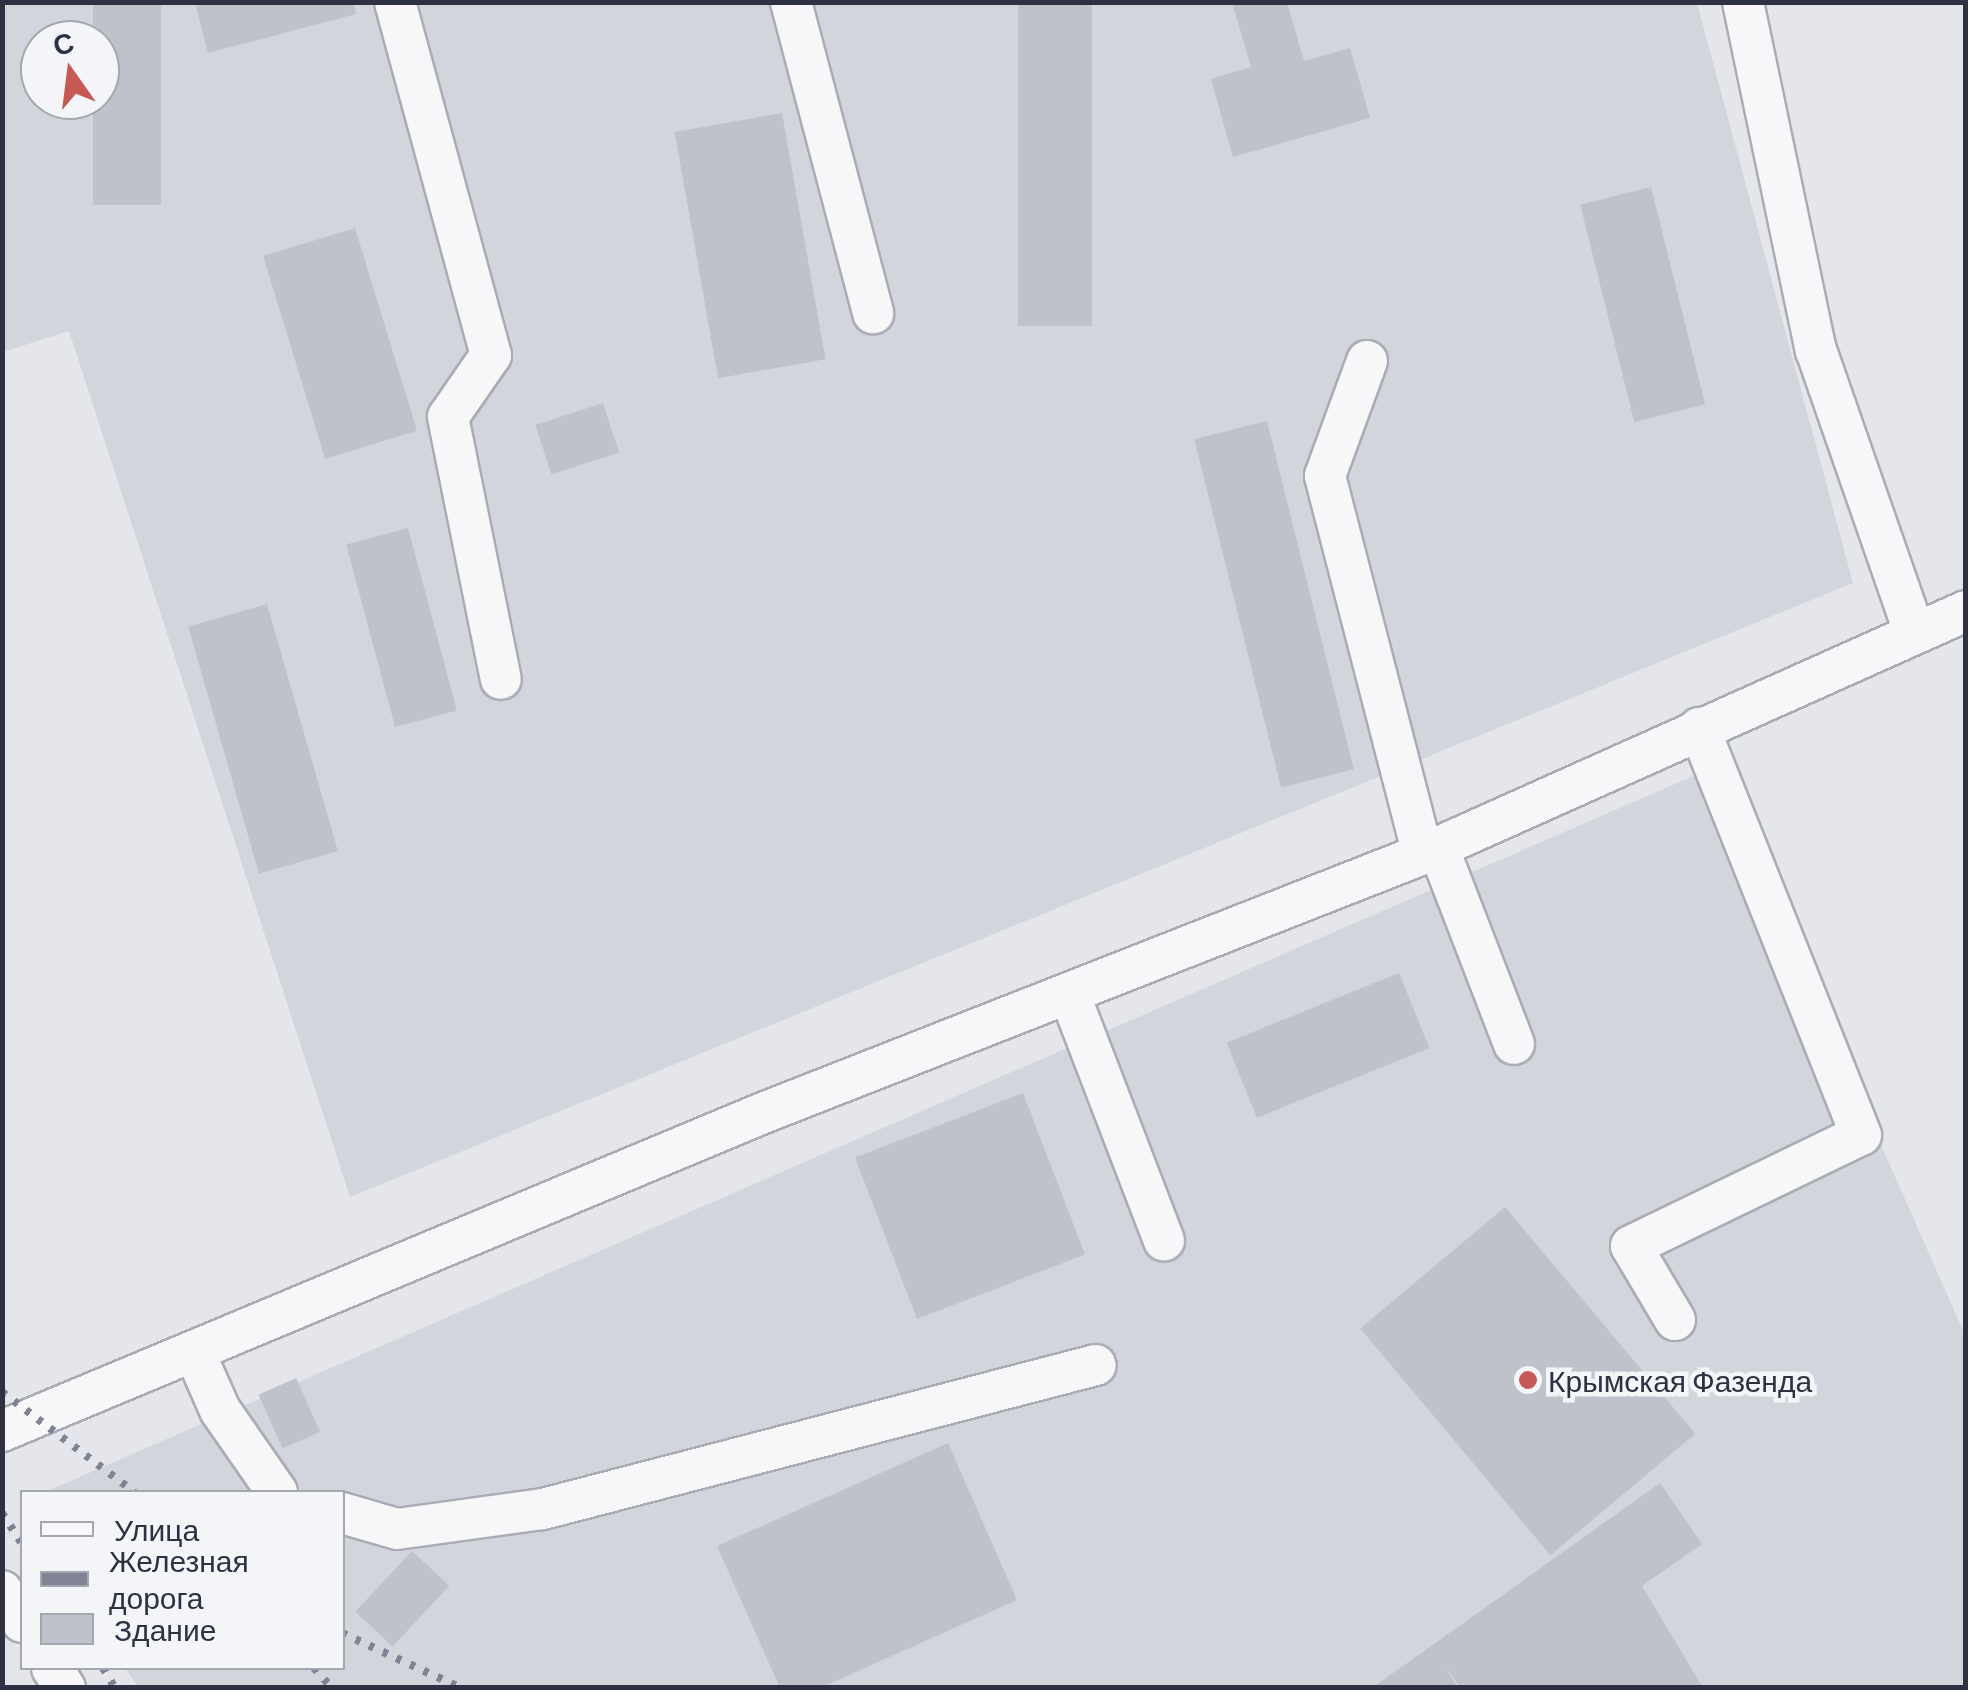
<!DOCTYPE html>
<html>
<head>
<meta charset="utf-8">
<style>
	body { margin:0 }
	#map { position:relative; width:1968px; height:1690px; overflow:hidden; background:#e4e6eb; font-family:Barlow,sans-serif }
	div>[style] { position:absolute }
	[style*='--x'] { left:calc(var(--x)*1px); top:calc(var(--y)*1px); width:calc(var(--w)*1px); rotate:calc(var(--a)*1deg) }
	.built>* { inset:0; background:#d3d5dd }
	.building>* { inset:0; background:#bfc1cb; transform-origin:0 0 }
	.roads { filter:drop-shadow(2px 0 #a9acb5) drop-shadow(-2px 0 #a9acb5) drop-shadow(0 2px #a9acb5) drop-shadow(0 -2px #a9acb5) }
	.minor>* { height:40px; margin:-20px; padding:0 20px; transform-origin:20px; border-radius:20px; background:#f7f7fa }
	.rail>* { height:8px; margin-top:-4px; transform-origin:0; background:repeating-linear-gradient(90deg,#7f8394 0 5px,transparent 0 15px) }
	.dots>* { width:28px; height:28px; translate:-50% -50%; box-sizing:border-box; border:5px solid #f4f5f8; border-radius:50% }
	span { translate:-50% -50%; white-space:nowrap; text-align:center; line-height:1.15; -webkit-text-stroke:9px #f4f5f8; paint-order:stroke }
	.poi-label { font-size:30px; color:#2d3142 }
	.left { translate:0 -50%; text-align:left }
	.frame { position:absolute; inset:0; border:5px solid #2d3142; pointer-events:none }
	.legend { position:absolute; left:20px; top:1490px; width:325px; height:180px; box-sizing:border-box; background:#f4f5f8; border:2px solid #a4a7af; margin:0; padding:12px 18px; list-style:none; font-size:30px; color:#2d3142 }
	.legend li { display:flex; align-items:center; gap:20px; height:50px }
	.legend b { width:50px; border:2px solid #a4a7af }
	.north { position:absolute; left:20px; top:20px; width:100px; height:100px; box-sizing:border-box; background:#f4f5f8; border:2px solid #a4a7af; border-radius:50%; rotate:346deg; font-size:28px; font-weight:700; line-height:40px; text-align:center; color:#2d3142 }
	.north::after { content:''; display:block; margin:auto; width:35px; height:45px; background:#c45955; clip-path:polygon(50% 0,100% 100%,50% 72%,0 100%) }
</style>
</head>
<body>
<div id="map">
	<div class="built">
		<div style="clip-path:polygon(evenodd,2px 3px,1697px 3px,1853px 583px,350px 1197px,69px 331px,3px 352px,2px 3px,40px 40px,100px 40px,100px 100px,40px 100px,40px 40px)"></div>
		<div style="clip-path:polygon(1714px 767px,1965px 1335px,1965px 1687px,138px 1687px,125px 1668px,342px 1668px,342px 1492px,45px 1492px)"></div>
	</div>
	<div class="building">
		<div style="left:93px;top:2px;width:68px;height:203px"></div>
		<div style="clip-path:polygon(195px 2px,353px 2px,356px 14px,208px 53px)"></div>
		<div style="left:1018px;top:2px;width:74px;height:324px"></div>
		<div style="clip-path:polygon(1232px 2px,1287px 2px,1304px 61px,1350px 48px,1370px 118px,1233px 157px,1211px 79px,1251px 67px)"></div>
		<div style="left:782px;top:113px;width:250px;height:109px;rotate:80deg"></div>
		<div style="left:1651px;top:187px;width:224px;height:73px;rotate:76deg"></div>
		<div style="left:355px;top:228px;width:212px;height:96px;rotate:73deg"></div>
		<div style="left:603px;top:403px;width:52px;height:71px;rotate:72deg"></div>
		<div style="left:1267px;top:421px;width:359px;height:75px;rotate:76deg"></div>
		<div style="left:408px;top:528px;width:189px;height:64px;rotate:75deg"></div>
		<div style="left:267px;top:604px;width:257px;height:82px;rotate:74deg"></div>
		<div style="left:1399px;top:973px;width:81px;height:186px;rotate:68deg"></div>
		<div style="left:1023px;top:1093px;width:173px;height:180px;rotate:69deg"></div>
		<div style="left:1505px;top:1207px;width:296px;height:189px;rotate:50deg"></div>
		<div style="left:296px;top:1378px;width:59px;height:41px;rotate:66deg"></div>
		<div style="clip-path:polygon(948px 1443px,1017px 1600px,820px 1688px,780px 1688px,717px 1546px)"></div>
		<div style="clip-path:polygon(1660px 1483px,1702px 1544px,1642px 1586px,1703px 1688px,1461px 1688px,1444px 1665px,1458px 1688px,1372px 1688px)"></div>
		<div style="left:412px;top:1551px;width:51px;height:83px;rotate:43deg"></div>
	</div>
	<div class="roads">
		<div class="minor">
			<div style="--x:395;--y:2;--w:366;--a:74.8"></div>
			<div style="--x:491;--y:355;--w:75;--a:124.7"></div>
			<div style="--x:448;--y:417;--w:267;--a:78.6"></div>
			<div style="--x:791;--y:2;--w:322;--a:75.2"></div>
			<div style="--x:1743;--y:2;--w:356;--a:78.2"></div>
			<div style="--x:1816;--y:350;--w:298;--a:70.8"></div>
			<div style="--x:1367;--y:361;--w:122;--a:110.1"></div>
			<div style="--x:1325;--y:476;--w:390;--a:75.5"></div>
			<div style="--x:1438;--y:847;--w:211;--a:68.9"></div>
			<div style="--x:1069;--y:993;--w:265;--a:69"></div>
			<div style="--x:1675;--y:1320;--w:86;--a:-120.7"></div>
			<div style="--x:1631;--y:1246;--w:255;--a:-25.8"></div>
			<div style="--x:1861;--y:1135;--w:438;--a:-111.7"></div>
			<div style="--x:194;--y:1351;--w:64;--a:66.2"></div>
			<div style="--x:220;--y:1410;--w:100;--a:55.2"></div>
			<div style="--x:2;--y:1431;--w:825;--a:-22.68"></div>
			<div style="--x:763;--y:1113;--w:709;--a:-21.43"></div>
			<div style="--x:1423;--y:854;--w:595;--a:-24.11"></div>
			<div style="--x:342;--y:1513;--w:57;--a:16.2"></div>
			<div style="--x:397;--y:1529;--w:147;--a:-7.8"></div>
			<div style="--x:543;--y:1509;--w:571;--a:-14.6"></div>
			<div style="--x:2;--y:1591;--w:37;--a:57"></div>
			<div style="--x:52;--y:1668;--w:24;--a:57"></div>
		</div>
	</div>
	<div class="rail">
		<div style="--x:2;--y:1392;--w:166;--a:37.1"></div>
		<div style="--x:2;--y:1513;--w:37;--a:57"></div>
		<div style="--x:342;--y:1633;--w:131;--a:24.8"></div>
		<div style="--x:103;--y:1668;--w:23;--a:59"></div>
		<div style="--x:314;--y:1668;--w:27;--a:48"></div>
	</div>
	<div class="dots">
		<div style="left:1528px;top:1380px;background:#c45955"></div>
	</div>
	<div class="poi-label">
		<span class="left" style="left:1548px;top:1380px">Крымская Фазенда</span>
	</div>
	<div class="frame"></div>
	<ul class="legend">
	<li><b style="height:12px;background:#f7f7fa"></b>Улица</li>
	<li><b style="height:12px;background:#7f8394"></b>Железная дорога</li>
	<li><b style="height:28px;background:#bfc1cb"></b>Здание</li>
	</ul>
	<div class="north">С</div>
</div>
</body>
</html>
